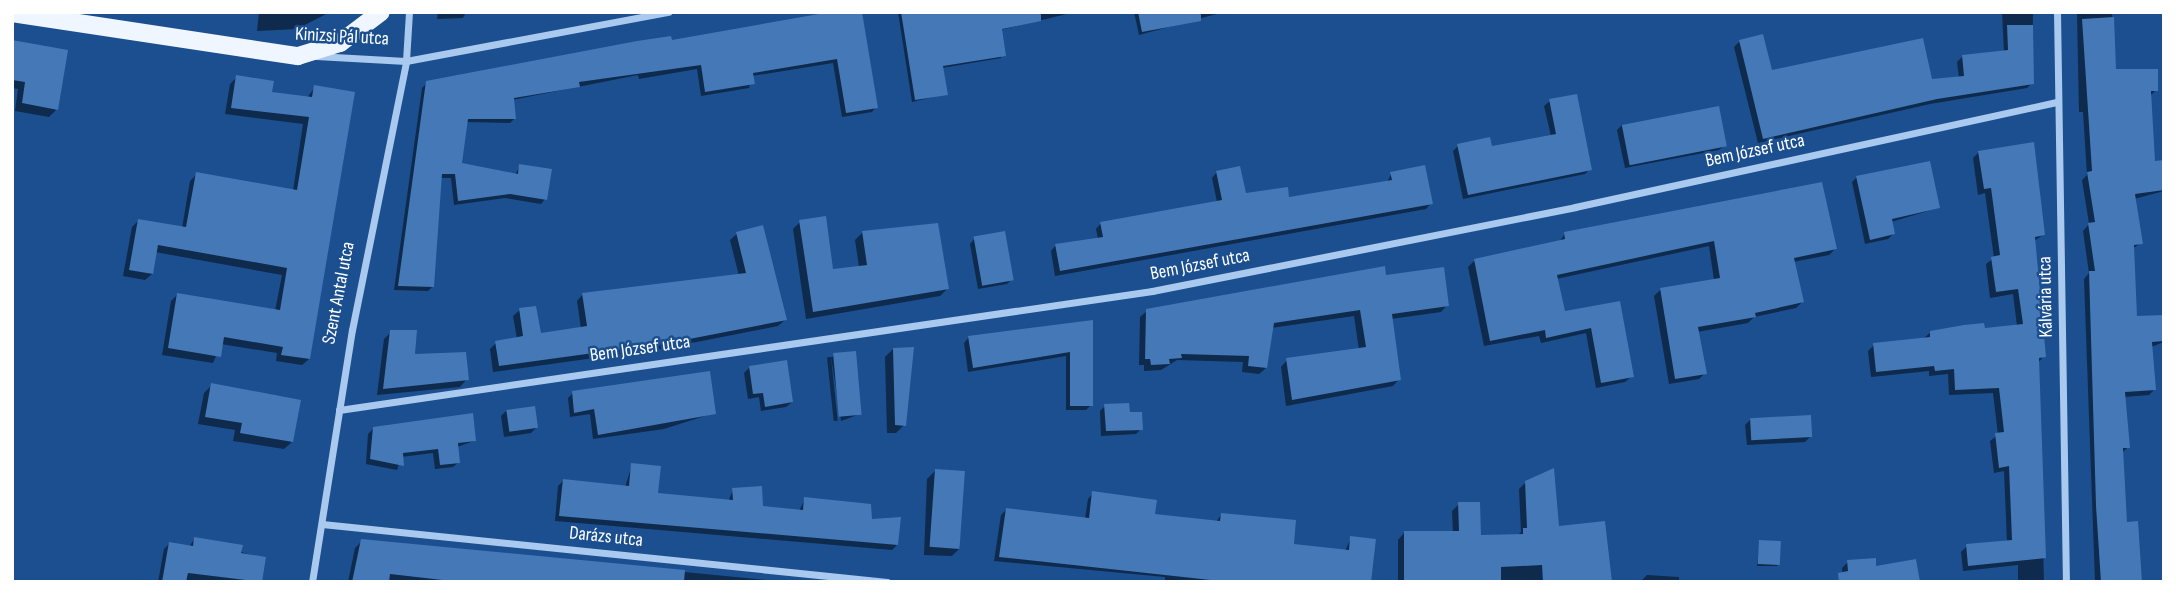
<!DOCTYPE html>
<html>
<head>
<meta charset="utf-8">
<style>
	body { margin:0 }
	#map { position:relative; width:2176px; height:594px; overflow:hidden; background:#1b4f8f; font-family:"Sofia Sans Condensed",sans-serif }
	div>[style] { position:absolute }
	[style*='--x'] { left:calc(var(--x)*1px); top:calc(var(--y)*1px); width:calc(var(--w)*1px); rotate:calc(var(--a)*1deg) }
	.shadow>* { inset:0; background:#0007; transform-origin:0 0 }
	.building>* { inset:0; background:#4478b7; transform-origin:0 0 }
	.minor>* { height:7px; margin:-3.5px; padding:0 3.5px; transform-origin:3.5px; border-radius:3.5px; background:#a9c9ee }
	.primary>* { height:18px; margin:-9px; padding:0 9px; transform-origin:9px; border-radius:9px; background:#f0f6ff }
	span { translate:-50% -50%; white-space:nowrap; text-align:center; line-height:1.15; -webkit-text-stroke:5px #1b4f8f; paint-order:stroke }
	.street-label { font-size:19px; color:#fff }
	.frame { position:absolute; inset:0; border:14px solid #fff; pointer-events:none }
</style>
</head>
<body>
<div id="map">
	<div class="shadow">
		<div style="clip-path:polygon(259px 12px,330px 12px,297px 29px,257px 31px)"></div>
		<div style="clip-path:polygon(438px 12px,466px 12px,463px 18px,437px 19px)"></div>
		<div style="clip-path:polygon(842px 12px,876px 107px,872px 112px,842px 117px,833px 63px,752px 76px,749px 88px,701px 96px,697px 69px,639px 79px,638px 75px,512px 100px,515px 118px,510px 123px,466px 122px,460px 165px,515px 175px,520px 166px,545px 199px,541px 204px,505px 198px,454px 205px,451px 178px,440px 178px,433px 286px,428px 291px,394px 290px,422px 88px,427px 83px)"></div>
		<div style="clip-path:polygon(898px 12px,1075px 12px,1000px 30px,1001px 58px,942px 68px,946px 94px,912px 102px)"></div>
		<div style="clip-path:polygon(1134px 12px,1224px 12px,1139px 35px)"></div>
		<div style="clip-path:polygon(2002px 12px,2033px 12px,2032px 83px,2027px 88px,1930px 104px,1758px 143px,1734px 47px,1739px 42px,1771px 72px,1931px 81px,1959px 78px,1957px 62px,1963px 56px,2004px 52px)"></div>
		<div style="clip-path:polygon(2077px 12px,2112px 12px,2114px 71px,2156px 90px,2149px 97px,2153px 163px,2164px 162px,2164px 191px,2134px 199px,2141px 243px,2132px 249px,2135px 318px,2164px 316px,2164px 342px,2151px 347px,2155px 389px,2149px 395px,2124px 397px,2128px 447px,2122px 453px,2125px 524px,2142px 582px,2095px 582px,2084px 279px,2089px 273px,2083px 231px,2089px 224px,2082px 180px,2087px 175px,2083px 112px,2079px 112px)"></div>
		<div style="clip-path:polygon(12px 42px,57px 109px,49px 117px,15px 111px,18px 89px,12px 88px)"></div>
		<div style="clip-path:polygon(237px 77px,270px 93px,307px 98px,315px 87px,309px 359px,302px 365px,276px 361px,277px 353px,221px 344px,213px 363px,162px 355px,171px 301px,177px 295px,275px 311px,282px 275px,155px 252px,152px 274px,145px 280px,123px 276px,132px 227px,138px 221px,182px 228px,190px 181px,197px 174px,293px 191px,303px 124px,225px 114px,230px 84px)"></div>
		<div style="clip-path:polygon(1550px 101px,1590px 169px,1585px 174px,1463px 199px,1453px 151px,1458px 146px,1490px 148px,1551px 136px,1544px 106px)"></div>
		<div style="clip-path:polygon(1622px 125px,1725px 145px,1719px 150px,1625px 168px,1617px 130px)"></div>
		<div style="clip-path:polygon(1979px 152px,2043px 235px,2034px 241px,2044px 356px,2038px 363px,2044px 582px,2018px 582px,2018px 565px,1963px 571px,1961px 552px,1967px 546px,2007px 542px,2004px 471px,1994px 473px,1990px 441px,1998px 435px,1993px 393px,1949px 395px,1948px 374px,1929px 376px,1929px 371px,1871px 377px,1868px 351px,1874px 345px,1924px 338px,1931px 332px,2017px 326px,2013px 294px,1990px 298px,1986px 264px,1994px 258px,1985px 193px,1978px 195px,1973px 158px)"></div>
		<div style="clip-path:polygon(1217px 172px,1245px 195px,1288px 199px,1387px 183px,1391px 174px,1431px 203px,1426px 209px,1055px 276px,1051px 251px,1056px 245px,1098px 239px,1096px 229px,1101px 223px,1217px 202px,1212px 178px)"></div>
		<div style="clip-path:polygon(1857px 177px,1938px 208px,1891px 222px,1893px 234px,1888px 239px,1865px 244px,1852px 182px)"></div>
		<div style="clip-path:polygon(1821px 184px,1835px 249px,1829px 255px,1793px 262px,1802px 302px,1796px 308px,1754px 317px,1748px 323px,1697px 332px,1705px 373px,1699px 379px,1669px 384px,1654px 296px,1661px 289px,1714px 280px,1709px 246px,1556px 279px,1564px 313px,1618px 303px,1632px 376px,1625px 382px,1596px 388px,1586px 333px,1541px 343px,1539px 336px,1484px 346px,1468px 267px,1474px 261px,1559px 242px,1565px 234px)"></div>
		<div style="clip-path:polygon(800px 222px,832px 271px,859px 267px,855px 240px,863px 232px,947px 289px,940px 296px,806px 319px,793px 229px)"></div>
		<div style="clip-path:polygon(737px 234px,785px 320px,778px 326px,666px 348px,493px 372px,490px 349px,496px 343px,517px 339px,513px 316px,520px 310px,539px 335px,581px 329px,577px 301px,583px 294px,739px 276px,730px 240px)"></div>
		<div style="clip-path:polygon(975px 238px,1012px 279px,1007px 284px,978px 289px,970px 244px)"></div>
		<div style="clip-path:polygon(1384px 277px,1447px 305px,1441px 312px,1391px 319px,1399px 379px,1393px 386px,1286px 406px,1281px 367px,1287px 360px,1359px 350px,1354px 316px,1271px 328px,1266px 368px,1259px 374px,1242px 372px,1243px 362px,1177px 360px,1161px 370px,1144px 371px,1144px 365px,1139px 365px,1140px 317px,1147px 311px)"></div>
		<div style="clip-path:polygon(1091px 322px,1091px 405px,1086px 410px,1066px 410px,1066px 356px,968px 372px,964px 343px,969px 337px)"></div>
		<div style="clip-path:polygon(391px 332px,413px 356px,467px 379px,460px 387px,377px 395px,384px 339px)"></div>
		<div style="clip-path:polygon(893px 349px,904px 425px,896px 433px,887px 433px,885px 357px)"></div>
		<div style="clip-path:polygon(854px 353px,860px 414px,841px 421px,831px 357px)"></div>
		<div style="left:831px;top:357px;width:64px;height:4px;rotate:84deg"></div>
		<div style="clip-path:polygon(749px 368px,792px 402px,786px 407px,761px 411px,759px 397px,748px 399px,744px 373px)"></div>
		<div style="clip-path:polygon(212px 385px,292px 442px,284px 449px,233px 441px,235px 430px,198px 424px,204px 393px)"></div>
		<div style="clip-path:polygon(573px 393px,714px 413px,664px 429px,593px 439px,590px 414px,570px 417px,568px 398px)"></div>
		<div style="clip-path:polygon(1105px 406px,1128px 414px,1141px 429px,1136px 434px,1101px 436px,1100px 411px)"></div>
		<div style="clip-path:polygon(506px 411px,536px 428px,531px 433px,504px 437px,501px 416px)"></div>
		<div style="clip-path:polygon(1750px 420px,1810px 437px,1805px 442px,1747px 445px,1745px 425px)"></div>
		<div style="clip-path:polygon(373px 429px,474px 441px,457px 447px,459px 462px,453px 467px,435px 469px,433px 453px,401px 457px,397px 470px,366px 464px,368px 434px)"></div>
		<div style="clip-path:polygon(632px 465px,656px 494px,728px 502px,733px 490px,762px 508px,799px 511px,805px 499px,871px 521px,897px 545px,892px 550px,555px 521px,558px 486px,563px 481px,625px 487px)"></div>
		<div style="clip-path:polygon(935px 471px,960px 548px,952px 556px,924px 555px,927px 479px)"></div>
		<div style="clip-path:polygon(1526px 482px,1557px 528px,1610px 582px,1398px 582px,1398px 540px,1404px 533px,1453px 533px,1452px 511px,1459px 504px,1479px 537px,1517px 536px,1521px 532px,1519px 489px)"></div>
		<div style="clip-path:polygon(1093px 493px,1153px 516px,1216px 522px,1221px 515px,1292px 546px,1345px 551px,1351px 538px,1369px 582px,1172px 582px,1165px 581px,1165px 577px,994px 561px,1001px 515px,1007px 509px,1085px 519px,1088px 499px)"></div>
		<div style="clip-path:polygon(195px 538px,264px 559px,260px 582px,158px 582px,164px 549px,169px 544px,189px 547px)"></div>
		<div style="clip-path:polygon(362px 541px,788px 582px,348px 582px,355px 548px)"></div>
		<div style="clip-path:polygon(1760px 542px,1779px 564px,1777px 566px,1757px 566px)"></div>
		<div style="clip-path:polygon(1848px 562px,1875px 568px,1843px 582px,1842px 568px)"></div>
		<div style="clip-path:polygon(1647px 575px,1679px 577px,1679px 582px,1640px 582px)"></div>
	</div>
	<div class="building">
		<div style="clip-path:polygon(830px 12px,862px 12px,878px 108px,846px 113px,837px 59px,753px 73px,755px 84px,705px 92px,701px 65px,579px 82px,580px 87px,514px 98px,516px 119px,468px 119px,462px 163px,518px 174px,519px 164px,552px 169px,547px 200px,510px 194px,458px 201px,455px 174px,442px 174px,434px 287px,398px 286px,426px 81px,637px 41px,671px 36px,672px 40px)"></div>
		<div style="clip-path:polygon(901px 12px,1041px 12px,1041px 21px,1002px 29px,1006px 56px,943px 66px,948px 95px,915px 100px)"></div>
		<div style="clip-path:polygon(1138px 12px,1201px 12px,1201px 21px,1142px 32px)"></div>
		<div style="clip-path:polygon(2114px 17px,2116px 69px,2158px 69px,2158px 91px,2151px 91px,2155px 161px,2164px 160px,2164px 190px,2135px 194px,2143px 244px,2134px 245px,2137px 316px,2164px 315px,2164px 341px,2152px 342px,2156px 390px,2125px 392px,2130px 448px,2123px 448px,2127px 522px,2138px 521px,2142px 582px,2101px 582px,2096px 506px,2089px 271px,2095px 271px,2088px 223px,2095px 222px,2087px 172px,2092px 171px,2082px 19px)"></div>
		<div style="clip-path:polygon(2007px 25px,2033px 25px,2034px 84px,1937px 99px,1763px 139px,1739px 40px,1763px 34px,1772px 70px,1923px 38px,1932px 79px,1964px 76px,1962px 55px,2008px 50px)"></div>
		<div style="clip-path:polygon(12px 40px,68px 50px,58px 110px,22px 103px,25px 82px,12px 80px)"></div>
		<div style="clip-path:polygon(236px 75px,274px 81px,272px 92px,312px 97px,314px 85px,355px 92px,310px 359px,281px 355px,283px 347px,224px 337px,221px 357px,168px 348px,177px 293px,280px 310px,287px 268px,158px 245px,153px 274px,129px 270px,138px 219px,186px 227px,196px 172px,297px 190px,309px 117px,231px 108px)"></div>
		<div style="clip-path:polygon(1577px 94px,1592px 170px,1468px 195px,1457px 144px,1490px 137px,1492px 146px,1556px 134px,1549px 99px)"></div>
		<div style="left:1719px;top:106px;width:41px;height:99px;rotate:79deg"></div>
		<div style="clip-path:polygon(2034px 142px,2045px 235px,2035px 237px,2046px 357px,2039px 358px,2046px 558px,1968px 566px,1966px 544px,2012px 540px,2009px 466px,1999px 468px,1995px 433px,2004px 432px,1999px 388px,1955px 390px,1954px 369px,1935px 371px,1934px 366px,1876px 372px,1873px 343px,1930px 337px,1930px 331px,1964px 325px,1984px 323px,1985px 328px,2023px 324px,2018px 289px,1996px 292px,1991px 257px,2000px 255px,1991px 188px,1984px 189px,1978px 151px)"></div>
		<div style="clip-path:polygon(1930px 161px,1940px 208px,1892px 219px,1895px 234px,1870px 240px,1856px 176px)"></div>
		<div style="clip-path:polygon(1425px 165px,1433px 204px,1060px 271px,1055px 244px,1103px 237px,1100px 222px,1222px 200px,1216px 171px,1240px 166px,1246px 193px,1288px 187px,1289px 197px,1392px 180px,1390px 172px)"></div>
		<div style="clip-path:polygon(1822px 182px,1837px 249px,1794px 258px,1804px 302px,1755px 313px,1756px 317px,1698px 327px,1707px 374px,1675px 379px,1660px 288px,1720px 278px,1714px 241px,1557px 275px,1565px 311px,1620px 301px,1634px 377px,1601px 383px,1591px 328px,1546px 338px,1545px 330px,1490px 341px,1474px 259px,1565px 239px,1564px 232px)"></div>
		<div style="clip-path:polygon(826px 216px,833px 269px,867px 265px,862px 231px,938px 223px,949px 289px,813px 312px,799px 220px)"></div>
		<div style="clip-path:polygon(763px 225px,787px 320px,674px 342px,499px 366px,495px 341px,523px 336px,519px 308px,536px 306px,541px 333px,587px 326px,582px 293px,746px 273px,736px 232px)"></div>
		<div style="left:1005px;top:231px;width:50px;height:32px;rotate:80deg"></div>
		<div style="clip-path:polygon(1385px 266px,1386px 275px,1444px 267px,1449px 306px,1392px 314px,1401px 380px,1292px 400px,1286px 358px,1366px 347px,1360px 310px,1274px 323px,1267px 368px,1248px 366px,1249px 356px,1181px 354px,1182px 358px,1169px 359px,1170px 364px,1151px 365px,1150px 359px,1145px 359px,1146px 309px)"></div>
		<div style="clip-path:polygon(1093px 320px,1093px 406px,1070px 406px,1070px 352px,973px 368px,968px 336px)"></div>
		<div style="clip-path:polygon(390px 330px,417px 330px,415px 354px,466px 352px,469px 380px,383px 389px)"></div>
		<div style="clip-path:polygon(914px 347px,906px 426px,895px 425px,893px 348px)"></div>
		<div style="left:856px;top:351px;width:64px;height:23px;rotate:85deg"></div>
		<div style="clip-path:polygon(787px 360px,793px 402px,765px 407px,763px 393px,753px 394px,749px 366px)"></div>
		<div style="clip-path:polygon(710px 371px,716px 414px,598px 435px,594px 409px,574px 413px,572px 391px)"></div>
		<div style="clip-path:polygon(211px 383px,301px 400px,293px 442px,240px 433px,242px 423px,205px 417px)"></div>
		<div style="clip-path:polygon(1129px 403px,1130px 412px,1142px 412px,1143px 430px,1106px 431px,1104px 404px)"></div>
		<div style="left:535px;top:406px;width:22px;height:29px;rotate:82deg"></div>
		<div style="clip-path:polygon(473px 413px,476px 441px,458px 443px,460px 463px,440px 465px,438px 449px,403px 453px,404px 466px,370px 459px,373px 427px)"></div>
		<div style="left:1811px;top:415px;width:22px;height:61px;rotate:87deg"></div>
		<div style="clip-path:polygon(631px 463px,661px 466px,658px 493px,733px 500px,732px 488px,762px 486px,763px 506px,803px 510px,804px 497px,871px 504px,872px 519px,901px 517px,898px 545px,559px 516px,563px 479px,629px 486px)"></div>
		<div style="clip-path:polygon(1554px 468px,1559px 526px,1605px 521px,1612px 582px,1543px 582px,1542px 565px,1501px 567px,1501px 582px,1404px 582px,1404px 531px,1459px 531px,1458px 502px,1480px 502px,1481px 535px,1523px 534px,1523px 528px,1527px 528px,1525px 481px)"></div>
		<div style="left:935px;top:469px;width:30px;height:78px;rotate:4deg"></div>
		<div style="clip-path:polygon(1092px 491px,1157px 500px,1155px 514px,1220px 521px,1221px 513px,1296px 520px,1294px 544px,1349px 550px,1350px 536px,1376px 539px,1371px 582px,1229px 582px,999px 557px,1006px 508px,1089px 518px)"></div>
		<div style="clip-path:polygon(194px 537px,243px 545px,241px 553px,266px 557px,262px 582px,188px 573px,186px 582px,162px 582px,169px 542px,193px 546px)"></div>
		<div style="clip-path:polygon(361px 539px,685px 570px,684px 582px,460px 582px,390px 574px,389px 582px,352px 582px)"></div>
		<div style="left:1759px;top:540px;width:22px;height:24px;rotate:3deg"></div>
		<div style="clip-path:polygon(1876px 558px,1876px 566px,1916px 559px,1920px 582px,1839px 582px,1838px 573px,1848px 571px,1847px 560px)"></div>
	</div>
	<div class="minor">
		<div style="--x:2057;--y:12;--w:570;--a:89.1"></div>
		<div style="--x:316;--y:56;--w:90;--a:3.2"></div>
		<div style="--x:406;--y:61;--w:267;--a:-10.6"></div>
		<div style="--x:339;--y:410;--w:822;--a:-8.33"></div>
		<div style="--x:1152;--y:291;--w:431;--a:-11.2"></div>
		<div style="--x:1575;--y:207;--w:494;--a:-12.3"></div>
		<div style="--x:322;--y:524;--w:568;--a:5.86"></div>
		<div style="--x:312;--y:582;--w:255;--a:-81"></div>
		<div style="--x:352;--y:330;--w:274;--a:-78.6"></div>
		<div style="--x:406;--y:61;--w:49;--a:-86.5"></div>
	</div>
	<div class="primary">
		<div style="--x:12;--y:13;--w:289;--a:8.6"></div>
		<div style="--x:298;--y:56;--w:44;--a:-17.2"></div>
		<div style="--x:340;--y:43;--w:51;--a:-37.1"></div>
	</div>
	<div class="street-label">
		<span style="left:342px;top:37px;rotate:3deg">Kinizsi Pál utca</span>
		<span style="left:1755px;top:151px;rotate:-12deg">Bem József utca</span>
		<span style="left:1200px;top:265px;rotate:-11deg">Bem József utca</span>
		<span style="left:339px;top:293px;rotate:-79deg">Szent Antal utca</span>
		<span style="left:2046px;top:297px;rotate:-91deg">Kálvária utca</span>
		<span style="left:640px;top:349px;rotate:-8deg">Bem József utca</span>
		<span style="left:606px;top:537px;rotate:6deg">Darázs utca</span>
	</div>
	<div class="frame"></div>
</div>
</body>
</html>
